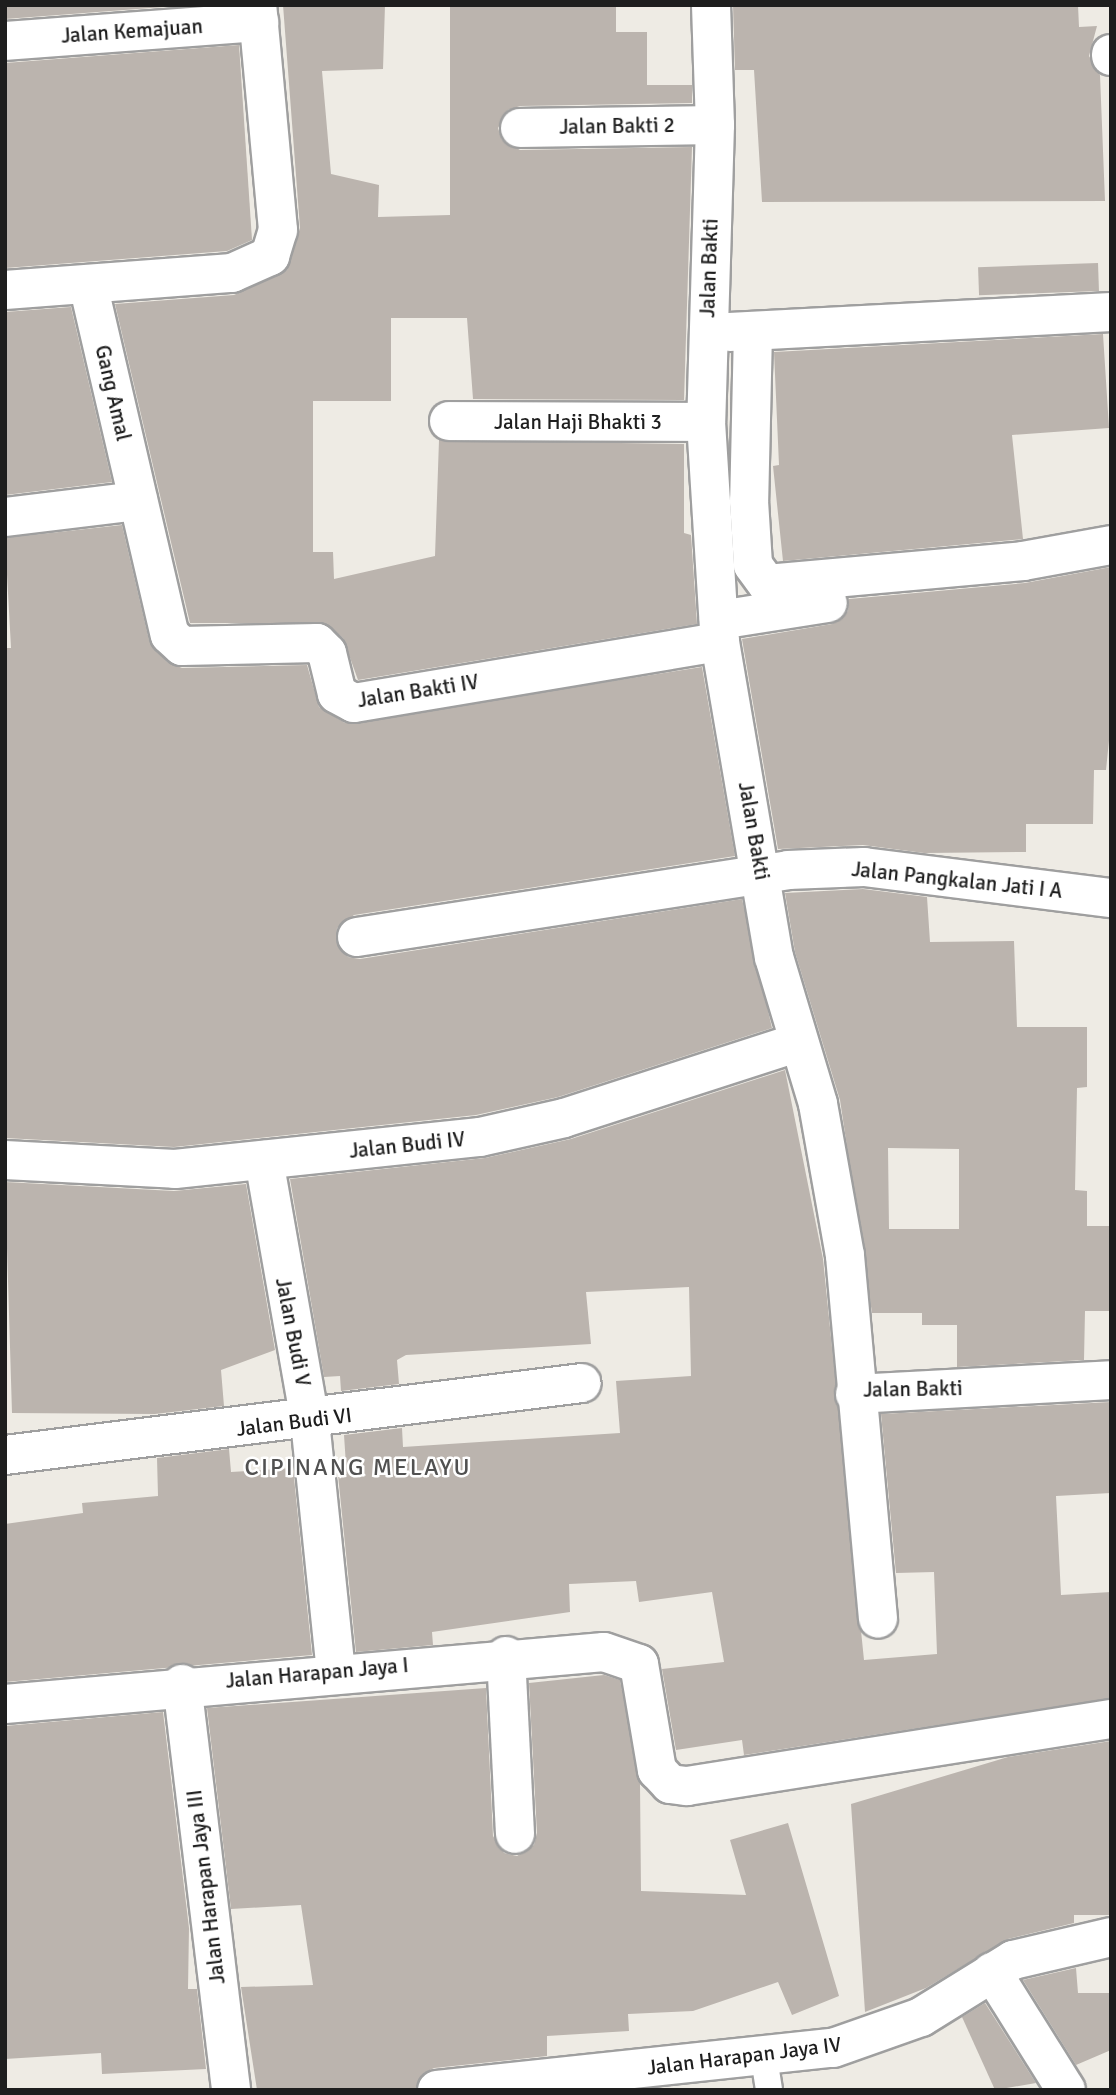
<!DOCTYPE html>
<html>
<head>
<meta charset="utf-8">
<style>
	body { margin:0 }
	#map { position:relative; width:1116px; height:2095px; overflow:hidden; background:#eeebe4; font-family:Signika,sans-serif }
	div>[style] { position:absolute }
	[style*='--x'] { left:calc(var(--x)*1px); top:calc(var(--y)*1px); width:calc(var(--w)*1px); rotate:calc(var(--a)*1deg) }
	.building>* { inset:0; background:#bbb4ae; transform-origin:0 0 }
	.roads { filter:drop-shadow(2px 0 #9f9f9f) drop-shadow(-2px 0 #9f9f9f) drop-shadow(0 2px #9f9f9f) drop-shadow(0 -2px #9f9f9f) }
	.lane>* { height:26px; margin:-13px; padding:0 13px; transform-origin:13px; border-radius:13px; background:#fff }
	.street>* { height:38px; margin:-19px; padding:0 19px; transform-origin:19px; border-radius:19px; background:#fff }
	span { translate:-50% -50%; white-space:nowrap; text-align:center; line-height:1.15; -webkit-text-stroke:5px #fff; paint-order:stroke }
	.street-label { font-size:21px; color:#1e1e1e }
	.quarter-label { font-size:24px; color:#515151; letter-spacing:2px }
	.frame { position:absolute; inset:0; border:7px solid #1e1e1e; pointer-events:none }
</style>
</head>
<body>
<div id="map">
	<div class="building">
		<div style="clip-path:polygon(5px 5px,190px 5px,5px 19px)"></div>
		<div style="clip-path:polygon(283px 5px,385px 5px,383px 69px,322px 71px,331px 174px,379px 185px,378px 217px,450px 215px,450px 5px,616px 5px,616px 32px,647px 32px,647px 85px,692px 85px,692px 103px,520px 106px,508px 110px,498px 128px,502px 140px,520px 150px,692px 147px,684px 400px,473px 399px,467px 318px,391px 318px,391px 401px,313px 401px,313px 552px,333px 552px,334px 579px,435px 556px,439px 440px,684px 444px,684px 533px,691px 535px,697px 624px,358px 680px,343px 638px,325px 623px,190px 623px,115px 304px,234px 295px,287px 270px,300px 228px)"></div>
		<div style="clip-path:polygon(733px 5px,1078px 5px,1079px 27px,1097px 26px,1089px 56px,1100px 75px,1105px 201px,762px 202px,754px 70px,735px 70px)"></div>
		<div style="clip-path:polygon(239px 45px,252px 240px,227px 251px,5px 268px,5px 63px)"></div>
		<div style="left:1098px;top:263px;width:28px;height:120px;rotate:88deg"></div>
		<div style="clip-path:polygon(71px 307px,112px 482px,5px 495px,5px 312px)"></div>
		<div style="clip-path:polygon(1103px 334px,1109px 428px,1012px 435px,1023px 539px,783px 561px,773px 466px,779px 465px,774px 352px)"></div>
		<div style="clip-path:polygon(122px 525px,149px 640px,167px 662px,182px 668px,307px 665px,319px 707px,345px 723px,702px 667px,735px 856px,354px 915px,337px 928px,336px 941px,348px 957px,360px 959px,742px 899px,772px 1028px,558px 1097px,476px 1115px,174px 1147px,5px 1138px,5px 648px,11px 648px,5px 538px)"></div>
		<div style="clip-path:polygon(1111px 567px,1111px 721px,1106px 770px,1094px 770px,1093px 824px,1026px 824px,1026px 852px,924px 853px,863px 845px,778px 849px,742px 639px,832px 624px,848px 611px,849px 599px,1025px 583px)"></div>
		<div style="clip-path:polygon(evenodd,863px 889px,927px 897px,930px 942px,1014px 941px,1017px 1027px,1087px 1027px,1087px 1087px,1077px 1088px,1075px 1190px,1087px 1191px,1087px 1226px,1111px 1226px,1111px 1311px,1085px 1311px,1084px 1360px,957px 1367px,957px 1325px,922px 1325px,922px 1313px,872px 1313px,840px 1100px,795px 952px,785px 893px,863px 889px,888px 1148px,959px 1149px,959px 1229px,889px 1229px,888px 1148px)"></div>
		<div style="clip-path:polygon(785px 1070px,823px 1259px,864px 1660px,937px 1654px,934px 1572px,896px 1573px,881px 1414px,1111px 1402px,1111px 1493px,1056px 1496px,1061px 1595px,1111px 1592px,1111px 1698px,744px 1755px,742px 1740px,676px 1750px,662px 1669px,724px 1662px,712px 1592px,639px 1602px,636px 1581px,569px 1584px,570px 1612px,432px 1632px,433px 1645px,356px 1652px,337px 1465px,346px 1465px,344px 1435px,402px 1428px,403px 1447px,620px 1433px,616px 1381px,691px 1376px,689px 1287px,586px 1292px,591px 1344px,406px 1355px,397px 1360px,399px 1384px,341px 1391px,340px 1376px,324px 1377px,290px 1179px,485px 1158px,571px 1139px)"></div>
		<div style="clip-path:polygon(5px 1182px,174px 1191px,246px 1184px,275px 1350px,221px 1370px,224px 1406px,155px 1414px,12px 1413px)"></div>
		<div style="clip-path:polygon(229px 1449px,231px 1472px,293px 1468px,312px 1655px,5px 1682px,5px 1524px,83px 1513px,82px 1503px,158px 1496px,157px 1458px)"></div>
		<div style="clip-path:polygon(604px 1675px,620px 1680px,640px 1784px,641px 1891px,746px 1895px,730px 1840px,788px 1823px,839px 1996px,792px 2015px,778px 1982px,693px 2011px,628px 2014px,629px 2031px,547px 2036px,547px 2056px,434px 2068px,424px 2073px,416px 2090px,257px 2090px,241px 1987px,313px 1985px,301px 1905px,231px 1909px,207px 1708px,486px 1688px,493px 1836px,504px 1853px,517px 1856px,534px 1845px,537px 1833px,529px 1683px)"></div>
		<div style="clip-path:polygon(163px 1712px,189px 1928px,188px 1989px,197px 1989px,206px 2069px,102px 2074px,101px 2053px,5px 2059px,5px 1726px)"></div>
		<div style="clip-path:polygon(1111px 1741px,1111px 1915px,1074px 1915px,1074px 1923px,1008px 1939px,926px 1988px,865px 2012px,851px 1804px,1008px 1757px)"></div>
		<div style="clip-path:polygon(1076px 1968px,1078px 1993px,1111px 1993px,1111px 2050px,1076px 2065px,1023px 1980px)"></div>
		<div style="clip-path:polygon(985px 2003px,1036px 2083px,995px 2090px,962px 2017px)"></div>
	</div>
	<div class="roads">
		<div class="lane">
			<div style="--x:764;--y:2058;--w:32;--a:81"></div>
		</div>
		<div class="street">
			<div style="--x:711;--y:5;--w:120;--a:88.1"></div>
			<div style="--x:715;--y:125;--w:297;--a:91.7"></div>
			<div style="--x:706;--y:422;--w:220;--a:86.4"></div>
			<div style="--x:720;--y:642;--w:320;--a:80.3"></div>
			<div style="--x:774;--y:957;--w:153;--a:73.3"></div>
			<div style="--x:818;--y:1104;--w:154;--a:79.9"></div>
			<div style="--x:845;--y:1256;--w:364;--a:84.8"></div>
			<div style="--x:5;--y:41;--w:255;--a:-4.3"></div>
			<div style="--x:1111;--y:54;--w:2;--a:90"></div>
			<div style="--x:520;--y:128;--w:195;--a:-0.9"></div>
			<div style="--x:88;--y:284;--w:360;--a:76.9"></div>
			<div style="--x:170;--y:635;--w:16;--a:43"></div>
			<div style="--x:182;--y:646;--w:135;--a:-1.3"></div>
			<div style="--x:317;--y:643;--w:14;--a:45"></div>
			<div style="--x:327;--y:653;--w:42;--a:76.3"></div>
			<div style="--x:337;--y:694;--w:19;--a:28"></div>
			<div style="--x:354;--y:703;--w:371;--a:-9.5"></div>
			<div style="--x:5;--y:290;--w:228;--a:-4.3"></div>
			<div style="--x:232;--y:273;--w:42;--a:-24.1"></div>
			<div style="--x:270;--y:256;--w:27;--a:-73"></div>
			<div style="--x:278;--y:230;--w:226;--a:-95.3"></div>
			<div style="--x:753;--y:331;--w:170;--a:91.3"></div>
			<div style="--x:749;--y:501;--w:64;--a:86.4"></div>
			<div style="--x:753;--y:565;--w:24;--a:54"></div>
			<div style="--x:767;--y:584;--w:257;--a:-5.1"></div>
			<div style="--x:1023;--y:561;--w:89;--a:-10.3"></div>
			<div style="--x:729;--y:332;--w:383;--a:-3"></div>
			<div style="--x:449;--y:421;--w:257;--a:0.2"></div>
			<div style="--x:5;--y:517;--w:134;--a:-6.9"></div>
			<div style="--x:719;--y:620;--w:110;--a:-8.9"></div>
			<div style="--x:357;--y:937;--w:436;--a:-8.8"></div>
			<div style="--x:788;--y:870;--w:76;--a:-2.3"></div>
			<div style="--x:864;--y:867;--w:249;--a:7.2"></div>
			<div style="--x:5;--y:1160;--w:170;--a:3"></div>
			<div style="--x:175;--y:1169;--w:307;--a:-6"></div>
			<div style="--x:480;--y:1137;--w:86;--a:-12.7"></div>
			<div style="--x:564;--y:1118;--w:244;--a:-17.9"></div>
			<div style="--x:264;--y:1160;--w:265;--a:80"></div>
			<div style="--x:310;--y:1421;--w:252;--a:84.1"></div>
			<div style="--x:855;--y:1394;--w:256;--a:-3.1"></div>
			<div style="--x:5;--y:1455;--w:581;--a:-7.11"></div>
			<div style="--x:506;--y:1656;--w:178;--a:87.1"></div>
			<div style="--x:182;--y:1684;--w:409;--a:83.1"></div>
			<div style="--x:5;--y:1704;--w:601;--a:-4.96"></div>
			<div style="--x:604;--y:1652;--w:37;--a:19"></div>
			<div style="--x:639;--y:1664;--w:108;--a:80.4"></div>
			<div style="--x:657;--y:1770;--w:19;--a:47"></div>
			<div style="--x:670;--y:1784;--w:17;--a:7"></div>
			<div style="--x:687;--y:1786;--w:429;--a:-9"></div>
			<div style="--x:992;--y:1972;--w:139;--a:57.9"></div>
			<div style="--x:437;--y:2090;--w:398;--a:-6.1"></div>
			<div style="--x:833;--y:2048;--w:93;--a:-19.4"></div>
			<div style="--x:921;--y:2017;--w:108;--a:-31.8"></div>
			<div style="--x:1013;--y:1960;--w:101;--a:-13.2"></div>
		</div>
	</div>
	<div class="street-label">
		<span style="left:132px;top:31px;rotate:-4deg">Jalan Kemajuan</span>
		<span style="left:617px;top:126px;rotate:-1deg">Jalan Bakti 2</span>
		<span style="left:709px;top:268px;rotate:-88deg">Jalan Bakti</span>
		<span style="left:113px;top:393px;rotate:77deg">Gang Amal</span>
		<span style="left:578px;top:422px">Jalan Haji Bhakti 3</span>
		<span style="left:418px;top:691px;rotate:-9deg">Jalan Bakti IV</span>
		<span style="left:754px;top:831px;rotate:80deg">Jalan Bakti</span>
		<span style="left:957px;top:880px;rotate:6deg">Jalan Pangkalan Jati I A</span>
		<span style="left:407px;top:1145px;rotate:-6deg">Jalan Budi IV</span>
		<span style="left:293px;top:1332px;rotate:79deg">Jalan Budi V</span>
		<span style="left:913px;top:1389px;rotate:-1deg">Jalan Bakti</span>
		<span style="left:294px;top:1422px;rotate:-7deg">Jalan Budi VI</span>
		<span style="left:317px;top:1673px;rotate:-5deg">Jalan Harapan Jaya I</span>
		<span style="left:206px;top:1887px;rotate:-97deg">Jalan Harapan Jaya III</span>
		<span style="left:744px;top:2056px;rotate:-7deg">Jalan Harapan Jaya IV</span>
	</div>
	<div class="quarter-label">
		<span style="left:358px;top:1468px">CIPINANG MELAYU</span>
	</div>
	<div class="frame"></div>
</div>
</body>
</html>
